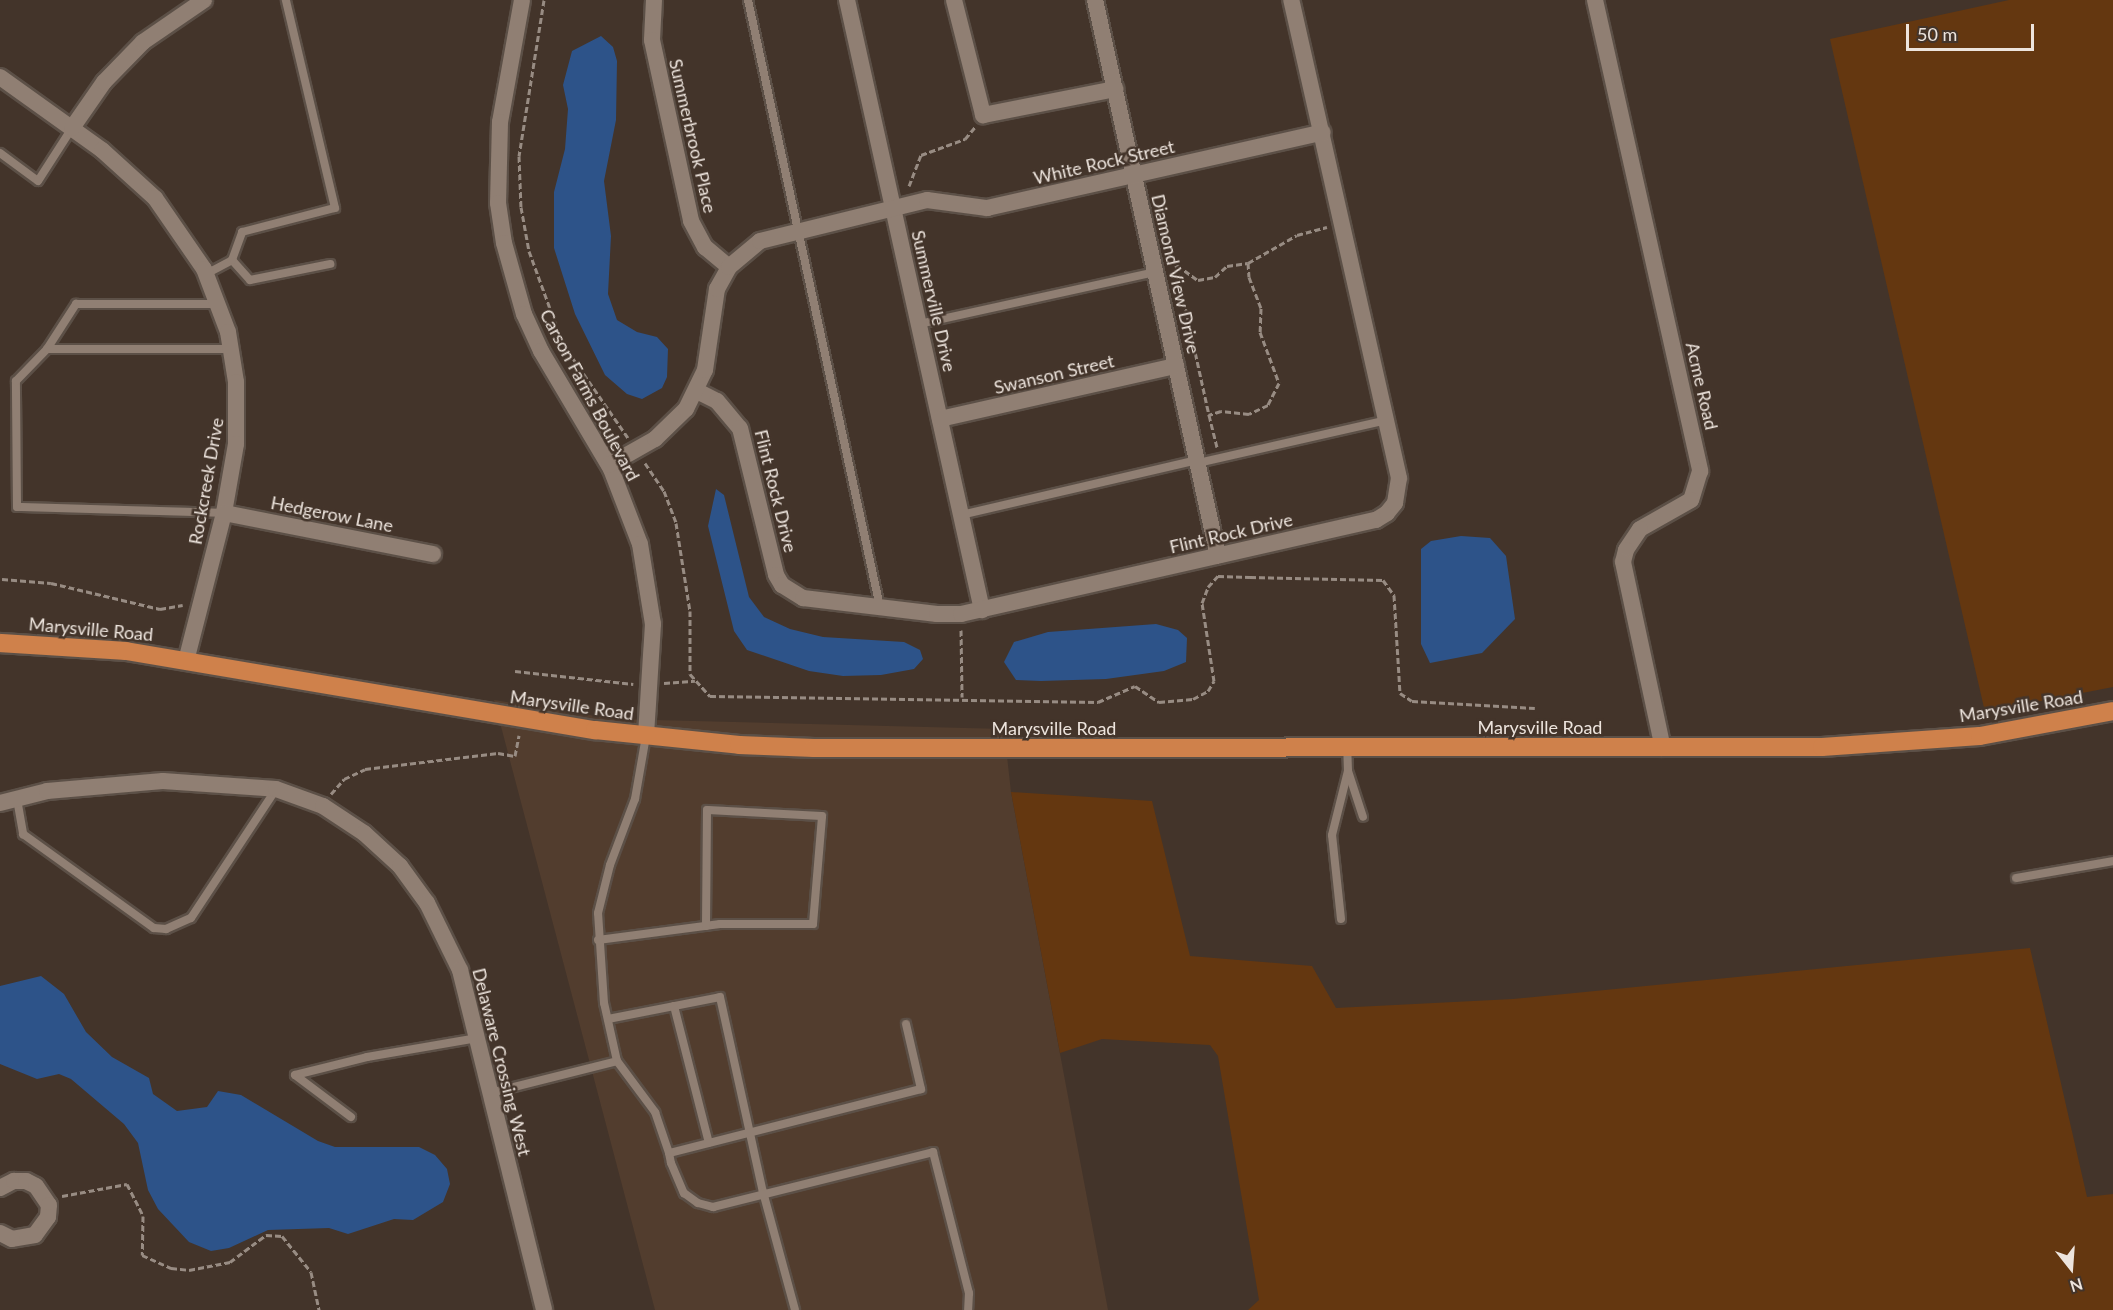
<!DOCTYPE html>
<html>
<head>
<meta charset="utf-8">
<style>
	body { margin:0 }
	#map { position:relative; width:2113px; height:1310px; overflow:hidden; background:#43342a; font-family:Lato,sans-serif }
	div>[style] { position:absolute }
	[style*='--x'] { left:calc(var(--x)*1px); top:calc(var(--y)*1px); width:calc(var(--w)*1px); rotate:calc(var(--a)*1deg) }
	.built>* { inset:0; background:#523d2e }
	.green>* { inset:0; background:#643710 }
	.water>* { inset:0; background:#2d5389 }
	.path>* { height:3px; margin-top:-1.5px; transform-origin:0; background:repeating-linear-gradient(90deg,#988c83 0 6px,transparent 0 9px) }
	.roads { filter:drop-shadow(2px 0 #5c5047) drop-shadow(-2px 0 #5c5047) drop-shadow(0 2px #5c5047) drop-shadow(0 -2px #5c5047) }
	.lane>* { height:8px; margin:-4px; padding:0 4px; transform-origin:4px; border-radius:4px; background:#907f73 }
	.street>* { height:16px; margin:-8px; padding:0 8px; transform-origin:8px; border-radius:8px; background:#907f73 }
	.highway>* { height:18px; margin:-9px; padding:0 9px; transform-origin:9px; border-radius:9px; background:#cf814b }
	span { translate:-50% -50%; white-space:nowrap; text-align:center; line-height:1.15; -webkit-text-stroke:5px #43342a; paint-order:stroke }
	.street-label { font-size:18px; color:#ede4dd }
	.north { position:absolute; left:2041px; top:1238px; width:60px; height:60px; -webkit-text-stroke:4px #43342a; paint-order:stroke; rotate:163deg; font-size:16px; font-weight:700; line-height:24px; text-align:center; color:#ede4dd }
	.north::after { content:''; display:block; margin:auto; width:21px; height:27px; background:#ede4dd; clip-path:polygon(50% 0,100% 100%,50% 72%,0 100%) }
	.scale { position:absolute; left:1906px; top:24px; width:128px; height:27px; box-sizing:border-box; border:3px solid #ede4dd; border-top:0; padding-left:8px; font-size:18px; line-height:21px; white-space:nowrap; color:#ede4dd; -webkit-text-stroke:4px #43342a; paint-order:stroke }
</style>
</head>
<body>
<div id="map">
	<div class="built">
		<div style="clip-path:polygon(494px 700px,615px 719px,1004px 729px,1011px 792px,1108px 1310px,655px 1310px)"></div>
	</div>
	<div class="green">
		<div style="clip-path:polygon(2009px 0,2113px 0,2113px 687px,1985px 712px,1830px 39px)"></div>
		<div style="clip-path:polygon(1011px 792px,1152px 801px,1190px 956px,1312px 966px,1336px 1008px,1513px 999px,2030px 948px,2087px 1197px,2113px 1194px,2113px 1310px,1248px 1310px,1259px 1300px,1218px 1056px,1210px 1045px,1102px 1039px,1060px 1053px)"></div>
	</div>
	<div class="water">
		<div style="clip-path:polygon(601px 36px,613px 47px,617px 61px,616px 120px,604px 181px,611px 236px,608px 294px,617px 320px,637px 332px,657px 337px,668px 349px,667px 377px,662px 388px,642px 399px,627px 394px,605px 375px,575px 314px,554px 248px,554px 192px,565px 149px,568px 109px,563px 85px,572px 51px)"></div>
		<div style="clip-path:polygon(716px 489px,724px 495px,749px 597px,764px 617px,790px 629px,823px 637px,904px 642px,920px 650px,923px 659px,914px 669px,881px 675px,843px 676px,809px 671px,747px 650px,734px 631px,708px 526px)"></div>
		<div style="clip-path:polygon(1461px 536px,1490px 538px,1506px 556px,1515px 619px,1482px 653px,1430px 663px,1421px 644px,1421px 549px,1431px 541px)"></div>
		<div style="clip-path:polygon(1156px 624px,1178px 630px,1187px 638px,1186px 662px,1164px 671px,1106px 679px,1041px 681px,1016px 680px,1004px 662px,1014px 642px,1048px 632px)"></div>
		<div style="clip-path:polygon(41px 976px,64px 994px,86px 1032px,112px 1057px,149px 1078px,153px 1094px,177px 1111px,207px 1107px,218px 1091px,241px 1095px,318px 1141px,335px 1147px,419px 1147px,435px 1155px,447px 1169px,450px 1184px,443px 1202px,413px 1220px,394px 1219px,348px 1234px,329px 1228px,268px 1230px,229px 1248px,211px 1251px,189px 1242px,158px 1209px,148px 1190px,138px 1143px,124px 1124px,71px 1079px,59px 1074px,37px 1079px,0 1064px,0 986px)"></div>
	</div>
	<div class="path">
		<div style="--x:544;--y:0;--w:158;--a:99.1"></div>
		<div style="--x:519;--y:156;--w:51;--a:87.8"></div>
		<div style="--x:521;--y:207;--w:45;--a:79.7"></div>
		<div style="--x:529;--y:251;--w:99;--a:69.9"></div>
		<div style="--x:563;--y:344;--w:114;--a:55.3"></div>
		<div style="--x:909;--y:186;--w:33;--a:-69"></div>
		<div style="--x:921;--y:155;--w:47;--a:-20"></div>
		<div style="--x:965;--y:139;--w:16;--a:-50"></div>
		<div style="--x:1170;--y:260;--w:34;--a:36"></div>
		<div style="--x:1198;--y:280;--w:17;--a:-10"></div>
		<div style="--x:1215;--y:277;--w:16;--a:-43"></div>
		<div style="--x:1227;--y:266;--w:21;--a:-8"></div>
		<div style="--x:1248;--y:263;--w:14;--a:86"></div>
		<div style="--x:1249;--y:277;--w:33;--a:69"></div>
		<div style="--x:1261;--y:308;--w:24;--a:92"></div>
		<div style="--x:1260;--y:332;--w:54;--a:69.6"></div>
		<div style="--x:1279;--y:383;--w:25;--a:117"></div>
		<div style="--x:1268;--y:405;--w:21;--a:155"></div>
		<div style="--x:1249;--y:414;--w:28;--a:-174"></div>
		<div style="--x:1221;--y:411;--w:13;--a:162"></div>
		<div style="--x:1209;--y:415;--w:33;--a:76"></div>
		<div style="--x:1248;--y:263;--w:56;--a:-29.7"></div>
		<div style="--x:1297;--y:235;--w:31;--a:-15"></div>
		<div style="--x:1176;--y:265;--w:154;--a:77.6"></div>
		<div style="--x:645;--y:463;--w:34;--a:56"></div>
		<div style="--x:664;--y:491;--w:34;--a:69"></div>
		<div style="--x:676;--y:523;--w:89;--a:81"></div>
		<div style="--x:690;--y:611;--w:63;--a:90"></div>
		<div style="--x:690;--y:674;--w:30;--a:48"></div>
		<div style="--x:710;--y:696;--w:388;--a:0.9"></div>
		<div style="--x:1098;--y:702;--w:40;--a:-23.4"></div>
		<div style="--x:1135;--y:686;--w:29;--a:34"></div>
		<div style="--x:1159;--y:702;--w:34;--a:-5"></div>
		<div style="--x:1193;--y:699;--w:17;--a:-28"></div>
		<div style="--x:1208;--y:691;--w:12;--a:-59"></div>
		<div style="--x:1214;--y:681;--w:79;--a:-98.7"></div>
		<div style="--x:1202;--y:603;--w:17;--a:-69"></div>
		<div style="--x:1208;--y:587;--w:15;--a:-48"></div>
		<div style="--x:1218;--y:576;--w:32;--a:2"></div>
		<div style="--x:1250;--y:577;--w:133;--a:1.3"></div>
		<div style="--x:1383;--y:580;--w:19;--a:54"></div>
		<div style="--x:1394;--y:595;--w:98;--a:86.5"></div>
		<div style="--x:1400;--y:693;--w:14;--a:34"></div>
		<div style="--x:1412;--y:701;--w:123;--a:3.3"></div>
		<div style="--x:2;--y:579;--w:49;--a:4.7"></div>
		<div style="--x:51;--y:583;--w:112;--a:13.4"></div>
		<div style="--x:160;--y:609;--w:23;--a:-10"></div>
		<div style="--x:961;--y:630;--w:67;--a:89.1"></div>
		<div style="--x:515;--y:671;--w:119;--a:6.3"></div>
		<div style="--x:664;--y:683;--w:31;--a:-4"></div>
		<div style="--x:331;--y:794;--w:20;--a:-49"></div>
		<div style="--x:344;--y:779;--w:23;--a:-25"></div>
		<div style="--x:365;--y:769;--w:134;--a:-6.9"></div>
		<div style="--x:498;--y:753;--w:17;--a:10"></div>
		<div style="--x:515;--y:756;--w:21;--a:-79"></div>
		<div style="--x:62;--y:1196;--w:66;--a:-10.5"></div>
		<div style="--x:127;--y:1184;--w:36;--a:63"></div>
		<div style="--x:143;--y:1216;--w:39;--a:91"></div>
		<div style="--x:142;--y:1255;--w:32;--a:24"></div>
		<div style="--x:171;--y:1268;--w:18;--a:6"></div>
		<div style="--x:189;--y:1270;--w:42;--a:-11"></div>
		<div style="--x:230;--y:1262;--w:45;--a:-36.9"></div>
		<div style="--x:266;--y:1235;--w:16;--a:4"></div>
		<div style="--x:282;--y:1236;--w:46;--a:51.1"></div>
		<div style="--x:311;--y:1272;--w:39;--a:78"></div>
	</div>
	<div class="roads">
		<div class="lane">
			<div style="--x:748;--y:0;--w:621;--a:77.73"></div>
			<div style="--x:0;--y:153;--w:47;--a:36.4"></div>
			<div style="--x:38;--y:181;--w:63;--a:-57.3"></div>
			<div style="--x:232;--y:260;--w:27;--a:48"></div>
			<div style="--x:250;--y:280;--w:82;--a:-11.3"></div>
			<div style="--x:206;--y:274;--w:30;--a:-28"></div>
			<div style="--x:232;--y:260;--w:30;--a:-70"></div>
			<div style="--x:242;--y:232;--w:96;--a:-14.5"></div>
			<div style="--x:335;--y:208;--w:214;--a:-103.3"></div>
			<div style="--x:919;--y:324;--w:242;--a:-12.4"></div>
			<div style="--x:47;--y:349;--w:54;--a:-57.2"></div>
			<div style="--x:76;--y:304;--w:142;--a:0"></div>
			<div style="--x:1198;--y:463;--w:194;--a:-12.8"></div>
			<div style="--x:224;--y:513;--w:207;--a:-178.3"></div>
			<div style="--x:17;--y:507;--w:126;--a:-90.5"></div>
			<div style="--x:16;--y:381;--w:45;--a:-45.9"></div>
			<div style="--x:47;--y:349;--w:184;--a:0"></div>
			<div style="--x:961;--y:515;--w:242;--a:-13.1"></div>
			<div style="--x:1348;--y:771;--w:48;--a:71.9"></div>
			<div style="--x:17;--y:799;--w:36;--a:80"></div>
			<div style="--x:23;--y:834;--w:161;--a:35.7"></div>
			<div style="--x:154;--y:928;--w:12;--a:5"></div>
			<div style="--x:166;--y:929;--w:27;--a:-24"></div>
			<div style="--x:191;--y:918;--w:154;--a:-56.6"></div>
			<div style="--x:2016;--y:878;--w:98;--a:-9.9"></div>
			<div style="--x:1341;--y:919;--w:84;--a:-96.1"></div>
			<div style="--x:1332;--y:835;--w:66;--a:-76"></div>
			<div style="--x:1348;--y:771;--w:23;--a:-92"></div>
			<div style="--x:598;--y:940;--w:123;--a:-7.5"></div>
			<div style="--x:720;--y:924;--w:93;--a:0"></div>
			<div style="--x:813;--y:924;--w:108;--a:-85.2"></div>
			<div style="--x:822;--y:816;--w:115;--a:-177"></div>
			<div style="--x:707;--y:810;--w:116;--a:90.5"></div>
			<div style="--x:674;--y:1006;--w:141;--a:75.7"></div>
			<div style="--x:608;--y:1019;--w:114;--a:-11.1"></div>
			<div style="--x:720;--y:997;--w:200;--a:77.6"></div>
			<div style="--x:763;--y:1192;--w:122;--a:74.8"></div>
			<div style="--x:906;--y:1024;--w:67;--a:77"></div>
			<div style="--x:921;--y:1089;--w:260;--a:165.7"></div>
			<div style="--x:669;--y:1153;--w:10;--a:79"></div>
			<div style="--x:671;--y:1163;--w:33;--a:67"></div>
			<div style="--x:684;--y:1193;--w:17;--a:36"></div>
			<div style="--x:698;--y:1203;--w:16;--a:15"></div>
			<div style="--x:713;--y:1207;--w:227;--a:-14"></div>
			<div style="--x:933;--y:1152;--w:146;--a:75.7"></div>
			<div style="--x:969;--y:1293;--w:17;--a:93"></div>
			<div style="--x:617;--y:1061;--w:64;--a:53.3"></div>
			<div style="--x:655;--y:1112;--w:43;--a:71.1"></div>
			<div style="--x:490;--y:1093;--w:131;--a:-14.1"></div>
			<div style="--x:617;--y:1061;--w:59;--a:-102.6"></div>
			<div style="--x:604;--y:1003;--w:90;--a:-93.8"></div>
			<div style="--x:598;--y:913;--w:49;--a:-76"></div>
			<div style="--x:610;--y:865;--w:71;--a:-69.3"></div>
			<div style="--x:635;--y:799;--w:64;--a:-80.1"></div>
			<div style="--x:351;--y:1117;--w:70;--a:-143.1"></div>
			<div style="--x:295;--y:1075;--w:74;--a:-14"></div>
			<div style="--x:367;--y:1057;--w:112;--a:-9.8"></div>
		</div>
		<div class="street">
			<div style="--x:522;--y:0;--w:124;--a:100.2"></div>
			<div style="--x:500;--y:122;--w:81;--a:91.4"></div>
			<div style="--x:498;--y:203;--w:40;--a:81.5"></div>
			<div style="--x:504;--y:243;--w:74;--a:74.3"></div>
			<div style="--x:524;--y:314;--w:41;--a:65.3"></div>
			<div style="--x:541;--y:351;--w:137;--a:59.3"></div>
			<div style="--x:611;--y:469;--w:80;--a:68.9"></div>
			<div style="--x:640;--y:544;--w:81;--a:80.8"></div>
			<div style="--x:653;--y:624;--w:112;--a:93.6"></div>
			<div style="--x:654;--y:0;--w:40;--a:92.9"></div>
			<div style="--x:652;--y:40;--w:185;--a:77.8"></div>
			<div style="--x:691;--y:221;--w:30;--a:62"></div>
			<div style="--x:705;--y:247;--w:31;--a:40"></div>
			<div style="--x:847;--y:0;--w:625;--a:77.52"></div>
			<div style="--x:954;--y:0;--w:119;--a:75.8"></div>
			<div style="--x:983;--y:115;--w:135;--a:-11.1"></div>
			<div style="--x:1095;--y:0;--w:569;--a:77.53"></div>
			<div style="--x:1595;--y:0;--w:483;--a:77.4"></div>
			<div style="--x:1700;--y:471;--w:30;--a:107"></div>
			<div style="--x:1691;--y:500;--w:59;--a:150.4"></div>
			<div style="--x:1640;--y:529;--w:25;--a:124"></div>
			<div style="--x:1626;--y:550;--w:12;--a:104"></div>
			<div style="--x:1623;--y:562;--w:190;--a:77.9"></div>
			<div style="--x:0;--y:77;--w:125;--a:35.6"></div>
			<div style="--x:102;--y:150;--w:72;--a:42.2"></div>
			<div style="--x:155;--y:198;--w:86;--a:55.4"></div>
			<div style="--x:204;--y:269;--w:67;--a:69.1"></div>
			<div style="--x:228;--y:332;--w:51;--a:80.9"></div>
			<div style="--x:236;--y:382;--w:62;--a:90"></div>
			<div style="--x:236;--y:444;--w:70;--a:99.9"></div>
			<div style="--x:224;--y:513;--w:153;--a:104.4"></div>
			<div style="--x:72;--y:128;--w:56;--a:-55.2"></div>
			<div style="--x:104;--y:82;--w:56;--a:-45.7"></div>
			<div style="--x:143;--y:42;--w:74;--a:-34.5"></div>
			<div style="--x:697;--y:391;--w:22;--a:27"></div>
			<div style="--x:717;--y:401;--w:35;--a:50"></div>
			<div style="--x:740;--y:428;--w:151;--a:76.2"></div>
			<div style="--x:776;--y:575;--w:12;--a:59"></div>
			<div style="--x:782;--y:585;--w:25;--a:32"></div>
			<div style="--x:803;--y:598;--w:135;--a:6.8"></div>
			<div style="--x:937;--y:614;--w:24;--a:0"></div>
			<div style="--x:961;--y:614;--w:426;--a:-12.8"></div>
			<div style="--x:1376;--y:520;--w:13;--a:-32"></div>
			<div style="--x:1387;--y:513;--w:13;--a:-51"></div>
			<div style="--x:1395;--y:503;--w:25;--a:-81"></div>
			<div style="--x:1399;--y:478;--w:490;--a:-102.7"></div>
			<div style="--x:940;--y:419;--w:242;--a:-12.7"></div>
			<div style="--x:609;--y:465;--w:53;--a:-29.5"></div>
			<div style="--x:655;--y:439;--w:43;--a:-44.1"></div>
			<div style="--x:686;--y:409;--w:43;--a:-64"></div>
			<div style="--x:705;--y:370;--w:82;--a:-81.6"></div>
			<div style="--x:717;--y:289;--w:25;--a:-61"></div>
			<div style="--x:729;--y:267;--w:40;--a:-40"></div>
			<div style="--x:760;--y:241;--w:172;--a:-13.8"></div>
			<div style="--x:927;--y:200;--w:61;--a:7.6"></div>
			<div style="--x:987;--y:208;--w:344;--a:-12.7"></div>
			<div style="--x:224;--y:513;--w:213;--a:11.1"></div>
			<div style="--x:0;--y:803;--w:49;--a:-14.3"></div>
			<div style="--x:47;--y:791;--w:116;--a:-4.9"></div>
			<div style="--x:163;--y:781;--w:113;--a:4"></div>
			<div style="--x:276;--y:789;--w:50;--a:19.9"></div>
			<div style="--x:323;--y:806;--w:49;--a:33.4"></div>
			<div style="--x:364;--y:833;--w:49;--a:42.5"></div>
			<div style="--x:400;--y:866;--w:46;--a:53.9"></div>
			<div style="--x:427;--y:903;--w:75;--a:63.8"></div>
			<div style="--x:460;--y:970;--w:350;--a:76.1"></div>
			<div style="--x:0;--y:1188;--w:16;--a:-27"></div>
			<div style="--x:14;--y:1181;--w:12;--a:0"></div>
			<div style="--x:26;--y:1181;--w:11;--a:27"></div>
			<div style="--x:36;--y:1186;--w:23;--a:56"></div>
			<div style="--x:49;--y:1205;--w:12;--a:95"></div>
			<div style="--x:48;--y:1217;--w:22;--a:126"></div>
			<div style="--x:35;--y:1235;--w:23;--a:170"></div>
			<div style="--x:12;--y:1239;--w:13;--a:-153"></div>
		</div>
		<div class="highway">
			<div style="--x:0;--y:643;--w:126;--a:3.6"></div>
			<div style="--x:126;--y:651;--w:476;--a:9.6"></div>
			<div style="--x:595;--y:730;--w:145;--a:5.9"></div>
			<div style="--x:739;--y:745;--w:75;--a:2.3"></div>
			<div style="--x:814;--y:748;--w:1008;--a:-0.06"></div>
			<div style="--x:1822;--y:747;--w:158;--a:-4"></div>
			<div style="--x:1980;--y:736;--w:135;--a:-10.6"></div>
		</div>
	</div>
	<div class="street-label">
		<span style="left:693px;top:136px;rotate:77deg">Summerbrook Place</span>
		<span style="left:1104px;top:162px;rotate:-13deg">White Rock Street</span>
		<span style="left:1176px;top:274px;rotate:77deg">Diamond View Drive</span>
		<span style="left:934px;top:301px;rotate:77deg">Summerville Drive</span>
		<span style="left:1054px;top:374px;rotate:-13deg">Swanson Street</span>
		<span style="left:1702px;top:386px;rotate:77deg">Acme Road</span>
		<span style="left:590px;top:395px;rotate:62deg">Carson Farms Boulevard</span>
		<span style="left:206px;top:481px;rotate:-80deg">Rockcreek Drive</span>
		<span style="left:776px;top:491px;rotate:76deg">Flint Rock Drive</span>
		<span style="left:332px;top:514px;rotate:11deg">Hedgerow Lane</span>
		<span style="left:1231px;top:533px;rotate:-13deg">Flint Rock Drive</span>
		<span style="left:91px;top:629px;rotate:5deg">Marysville Road</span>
		<span style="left:572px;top:705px;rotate:8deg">Marysville Road</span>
		<span style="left:2021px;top:706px;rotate:-9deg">Marysville Road</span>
		<span style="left:1540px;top:727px">Marysville Road</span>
		<span style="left:1054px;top:728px">Marysville Road</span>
		<span style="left:502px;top:1062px;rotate:76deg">Delaware Crossing West</span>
	</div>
	<div class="north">N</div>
	<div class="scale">50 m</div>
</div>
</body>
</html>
